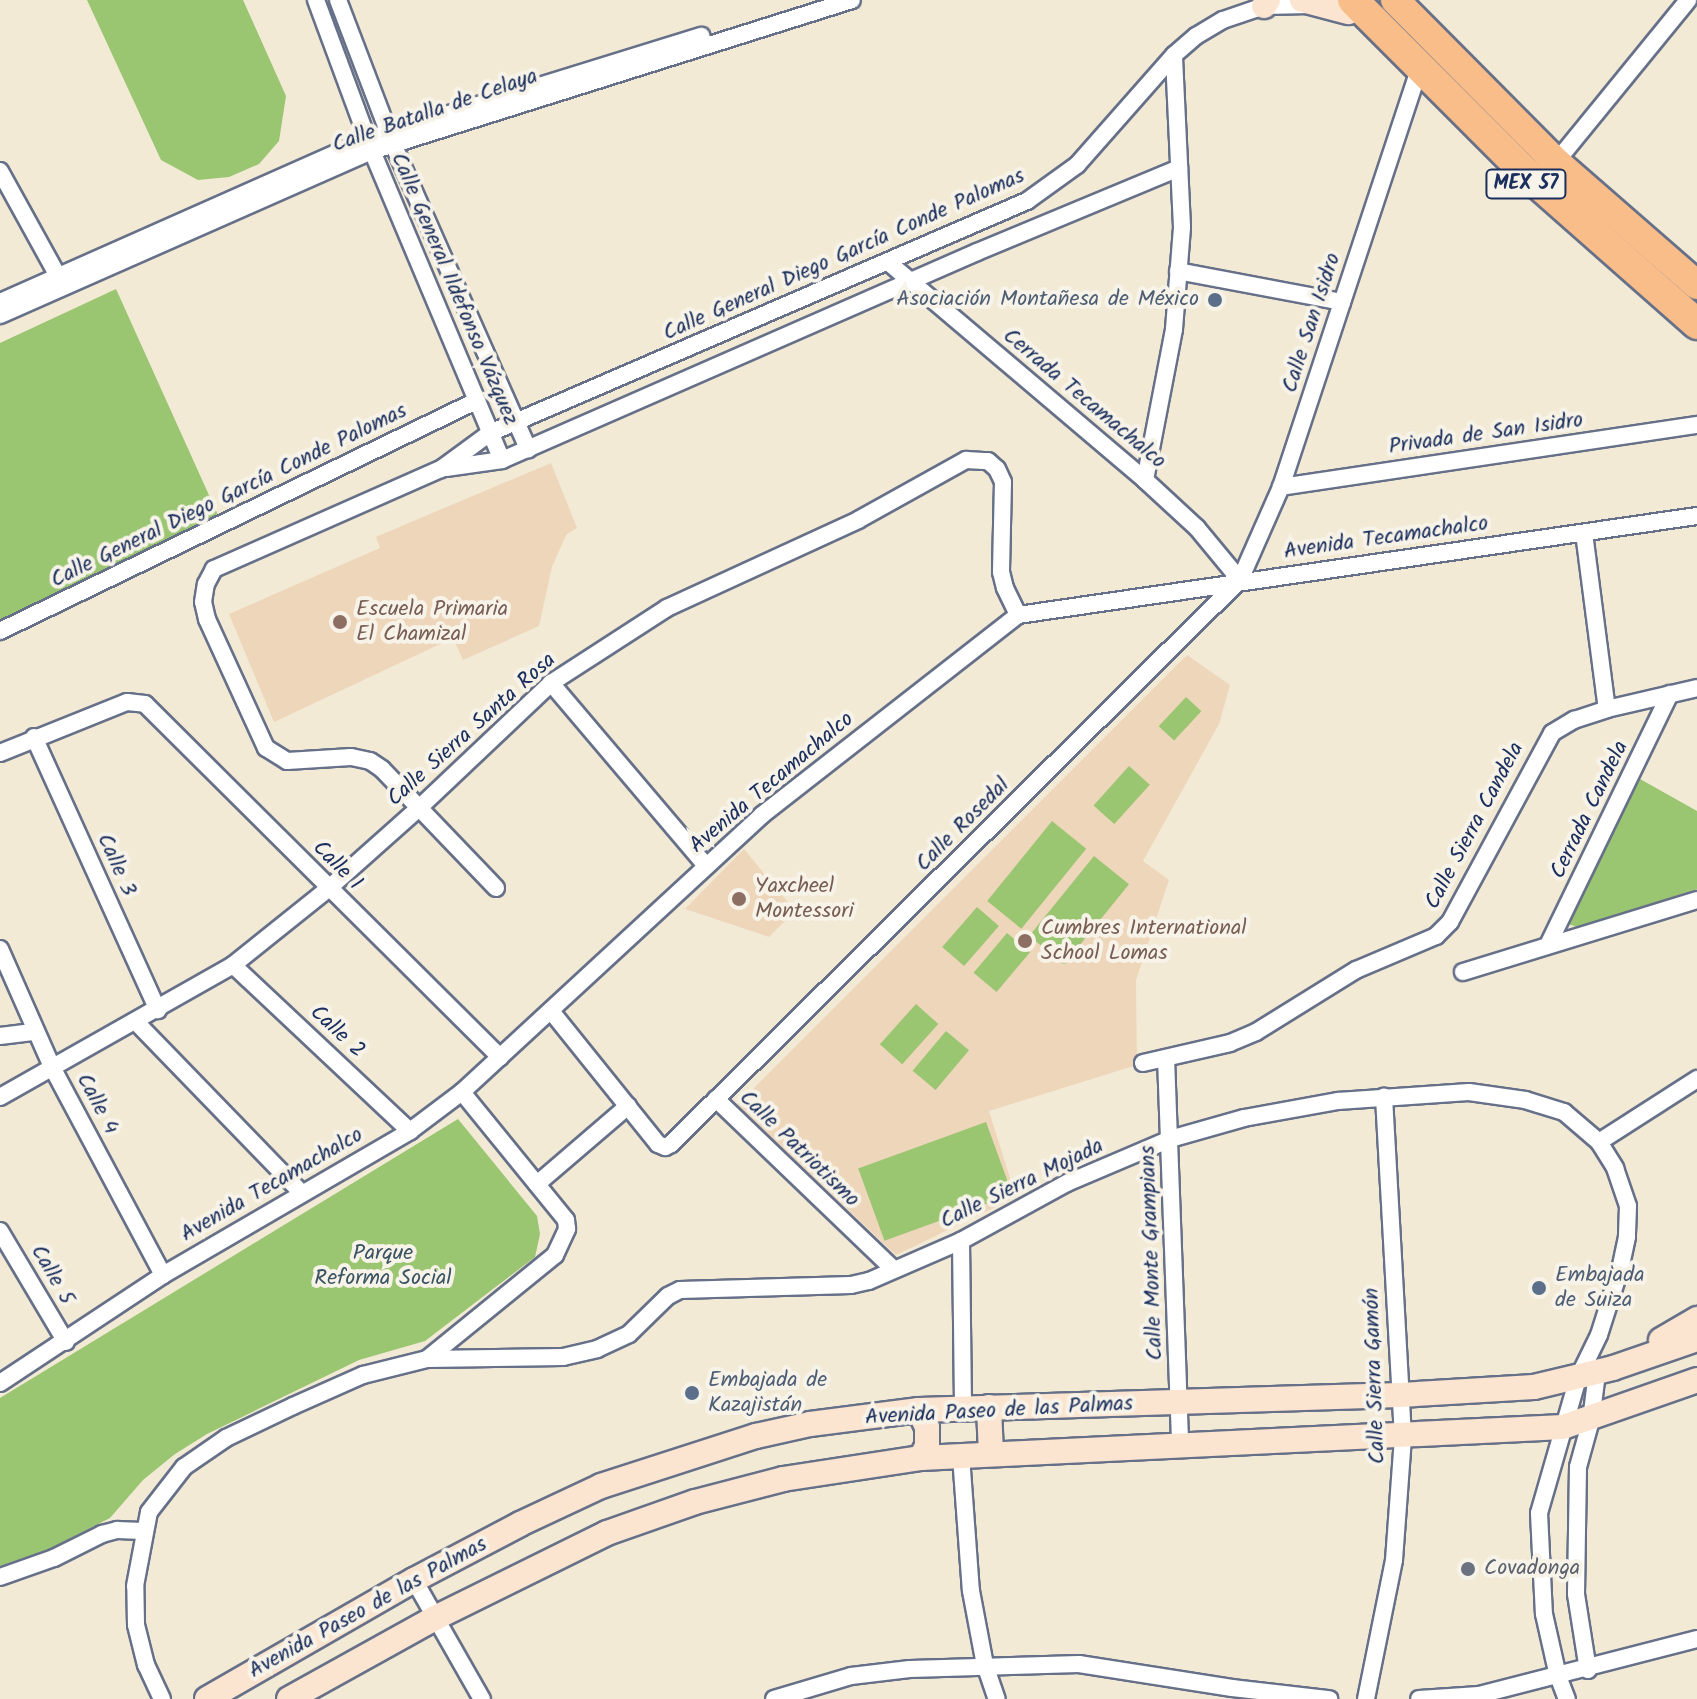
<!DOCTYPE html>
<html>
<head>
<meta charset="utf-8">
<style>
	body { margin:0 }
	#map { position:relative; width:1697px; height:1699px; overflow:hidden; background:#f2ead5; font-family:Kalam,sans-serif }
	div>[style] { position:absolute }
	[style*='--x'] { left:calc(var(--x)*1px); top:calc(var(--y)*1px); width:calc(var(--w)*1px); rotate:calc(var(--a)*1deg) }
	.built>* { inset:0; background:#eed6bb }
	.green>* { inset:0; background:#9ac571; transform-origin:0 0 }
	.roads { filter:drop-shadow(2px 0 #667088) drop-shadow(-2px 0 #667088) drop-shadow(0 2px #667088) drop-shadow(0 -2px #667088) }
	.minor>* { height:16px; margin:-8px; padding:0 8px; transform-origin:8px; border-radius:8px; background:#fff }
	.secondary>* { height:24px; margin:-12px; padding:0 12px; transform-origin:12px; border-radius:12px; background:#fce5d0 }
	.trunk>* { height:28px; margin:-14px; padding:0 14px; transform-origin:14px; border-radius:14px; background:#f8bd89 }
	.motorway>* { height:30px; margin:-15px; padding:0 15px; transform-origin:15px; border-radius:15px; background:#f8bd89 }
	.dots>* { width:22px; height:22px; translate:-50% -50%; box-sizing:border-box; border:4px solid #f7f3e8; border-radius:50% }
	span { translate:-50% -50%; white-space:nowrap; text-align:center; line-height:1.15; -webkit-text-stroke:8px #f7f3e8; paint-order:stroke }
	.shield-label span { padding:2px 6px; background:#f7f3e8; border:2px solid; border-radius:6px; -webkit-text-stroke-width:0 }
	.shield-label { font-size:20px; color:#1b2f5e; font-weight:700 }
	.street-label { font-size:22px; color:#1b2f5e }
	.service-label { font-size:22px; color:#4e5e75 }
	.right { translate:-100% -50%; text-align:right }
	.left { translate:0 -50%; text-align:left }
	.education-label { font-size:22px; color:#785e54 }
	.park-label { font-size:22px; color:#3b5463 }
	.worship-label { font-size:22px; color:#5b616d }
</style>
</head>
<body>
<div id="map">
	<div class="built">
		<div style="clip-path:polygon(551px 463px,577px 528px,566px 535px,552px 567px,539px 626px,463px 660px,453px 638px,274px 722px,229px 614px,380px 548px,376px 537px,385px 533px)"></div>
		<div style="clip-path:polygon(1187px 655px,1230px 685px,1219px 724px,1143px 861px,1169px 880px,1136px 980px,1137px 1065px,989px 1111px,1016px 1197px,896px 1255px,737px 1105px)"></div>
		<div style="clip-path:polygon(744px 849px,795px 911px,769px 937px,685px 909px)"></div>
	</div>
	<div class="green">
		<div style="clip-path:polygon(87px 0,243px 0,286px 96px,279px 141px,259px 164px,229px 177px,198px 180px,161px 160px)"></div>
		<div style="clip-path:polygon(116px 289px,222px 524px,0 620px,0 343px)"></div>
		<div style="left:1186px;top:697px;width:21px;height:40px;rotate:43deg"></div>
		<div style="left:1129px;top:766px;width:28px;height:53px;rotate:42deg"></div>
		<div style="clip-path:polygon(1640px 779px,1697px 811px,1697px 889px,1580px 928px,1568px 924px)"></div>
		<div style="left:1052px;top:821px;width:44px;height:103px;rotate:39deg"></div>
		<div style="left:1094px;top:856px;width:45px;height:103px;rotate:39deg"></div>
		<div style="left:977px;top:907px;width:29px;height:53px;rotate:41deg"></div>
		<div style="left:1007px;top:933px;width:30px;height:52px;rotate:40deg"></div>
		<div style="left:916px;top:1004px;width:30px;height:54px;rotate:42deg"></div>
		<div style="left:946px;top:1031px;width:30px;height:52px;rotate:40deg"></div>
		<div style="clip-path:polygon(458px 1119px,537px 1216px,540px 1234px,535px 1257px,425px 1341px,359px 1360px,207px 1434px,175px 1454px,143px 1480px,110px 1518px,49px 1549px,0 1566px,0 1398px)"></div>
		<div style="left:986px;top:1122px;width:77px;height:136px;rotate:70deg"></div>
	</div>
	<div class="roads">
		<div class="minor">
			<div style="--x:316;--y:0;--w:161;--a:69.7"></div>
			<div style="--x:372;--y:151;--w:335;--a:67.2"></div>
			<div style="--x:338;--y:0;--w:154;--a:69.1"></div>
			<div style="--x:393;--y:144;--w:334;--a:66.1"></div>
			<div style="--x:1556;--y:162;--w:209;--a:-50.8"></div>
			<div style="--x:0;--y:171;--w:120;--a:61.1"></div>
			<div style="--x:888;--y:262;--w:337;--a:40.3"></div>
			<div style="--x:1145;--y:480;--w:71;--a:42.7"></div>
			<div style="--x:1197;--y:528;--w:67;--a:50.4"></div>
			<div style="--x:1178;--y:271;--w:167;--a:10.7"></div>
			<div style="--x:0;--y:302;--w:402;--a:-23.9"></div>
			<div style="--x:368;--y:139;--w:349;--a:-17.2"></div>
			<div style="--x:0;--y:315;--w:407;--a:-23.8"></div>
			<div style="--x:372;--y:151;--w:503;--a:-17.46"></div>
			<div style="--x:446;--y:468;--w:57;--a:-8.1"></div>
			<div style="--x:502;--y:460;--w:519;--a:-23.65"></div>
			<div style="--x:977;--y:252;--w:219;--a:-22.6"></div>
			<div style="--x:1145;--y:480;--w:154;--a:-79.1"></div>
			<div style="--x:1174;--y:329;--w:102;--a:-85.5"></div>
			<div style="--x:1182;--y:227;--w:172;--a:-92.7"></div>
			<div style="--x:1281;--y:487;--w:421;--a:-8.5"></div>
			<div style="--x:1584;--y:533;--w:177;--a:82.6"></div>
			<div style="--x:0;--y:631;--w:529;--a:-25.79"></div>
			<div style="--x:551;--y:683;--w:240;--a:49.7"></div>
			<div style="--x:34;--y:737;--w:300;--a:65.6"></div>
			<div style="--x:0;--y:753;--w:137;--a:-21.9"></div>
			<div style="--x:127;--y:702;--w:18;--a:6"></div>
			<div style="--x:145;--y:704;--w:501;--a:44.84"></div>
			<div style="--x:496;--y:888;--w:165;--a:-133.8"></div>
			<div style="--x:382;--y:769;--w:14;--a:-146"></div>
			<div style="--x:370;--y:761;--w:19;--a:-168"></div>
			<div style="--x:351;--y:757;--w:64;--a:176.4"></div>
			<div style="--x:287;--y:761;--w:25;--a:-148"></div>
			<div style="--x:266;--y:748;--w:142;--a:-114.6"></div>
			<div style="--x:207;--y:619;--w:17;--a:-103"></div>
			<div style="--x:203;--y:602;--w:18;--a:-81"></div>
			<div style="--x:206;--y:584;--w:17;--a:-62"></div>
			<div style="--x:214;--y:569;--w:248;--a:-23.8"></div>
			<div style="--x:441;--y:469;--w:61;--a:-36.3"></div>
			<div style="--x:490;--y:433;--w:585;--a:-23.37"></div>
			<div style="--x:1027;--y:201;--w:62;--a:-35.8"></div>
			<div style="--x:1077;--y:165;--w:147;--a:-48.6"></div>
			<div style="--x:1174;--y:55;--w:29;--a:-41"></div>
			<div style="--x:1196;--y:36;--w:31;--a:-31"></div>
			<div style="--x:1223;--y:20;--w:43;--a:-18.9"></div>
			<div style="--x:1264;--y:6;--w:46;--a:-1.2"></div>
			<div style="--x:1548;--y:945;--w:279;--a:-64.1"></div>
			<div style="--x:0;--y:949;--w:129;--a:66.2"></div>
			<div style="--x:52;--y:1067;--w:236;--a:61.9"></div>
			<div style="--x:233;--y:965;--w:243;--a:43.2"></div>
			<div style="--x:1463;--y:972;--w:245;--a:-17.1"></div>
			<div style="--x:551;--y:1011;--w:171;--a:51.2"></div>
			<div style="--x:658;--y:1144;--w:8;--a:23"></div>
			<div style="--x:665;--y:1147;--w:7;--a:-27"></div>
			<div style="--x:671;--y:1144;--w:801;--a:-44.75"></div>
			<div style="--x:1240;--y:580;--w:102;--a:-66.2"></div>
			<div style="--x:1281;--y:487;--w:434;--a:-71.7"></div>
			<div style="--x:136;--y:1022;--w:237;--a:45.9"></div>
			<div style="--x:0;--y:1036;--w:35;--a:-7"></div>
			<div style="--x:1166;--y:1058;--w:389;--a:87.9"></div>
			<div style="--x:1143;--y:1063;--w:89;--a:-12.9"></div>
			<div style="--x:1230;--y:1043;--w:28;--a:-23"></div>
			<div style="--x:1256;--y:1032;--w:118;--a:-31.8"></div>
			<div style="--x:1356;--y:970;--w:87;--a:-23"></div>
			<div style="--x:1436;--y:936;--w:20;--a:-45"></div>
			<div style="--x:1450;--y:922;--w:215;--a:-61.6"></div>
			<div style="--x:1552;--y:733;--w:26;--a:-31"></div>
			<div style="--x:1574;--y:720;--w:35;--a:-18"></div>
			<div style="--x:1607;--y:709;--w:92;--a:-13.1"></div>
			<div style="--x:0;--y:1097;--w:268;--a:-29.5"></div>
			<div style="--x:233;--y:965;--w:122;--a:-38.7"></div>
			<div style="--x:328;--y:889;--w:122;--a:-41.7"></div>
			<div style="--x:419;--y:808;--w:182;--a:-43.4"></div>
			<div style="--x:551;--y:683;--w:138;--a:-32.9"></div>
			<div style="--x:667;--y:608;--w:210;--a:-24.7"></div>
			<div style="--x:858;--y:520;--w:124;--a:-29.1"></div>
			<div style="--x:966;--y:460;--w:22;--a:3"></div>
			<div style="--x:988;--y:461;--w:12;--a:42"></div>
			<div style="--x:997;--y:469;--w:14;--a:65"></div>
			<div style="--x:1003;--y:482;--w:90;--a:91.3"></div>
			<div style="--x:1001;--y:572;--w:16;--a:76"></div>
			<div style="--x:1005;--y:588;--w:30;--a:64"></div>
			<div style="--x:716;--y:1099;--w:245;--a:43.8"></div>
			<div style="--x:1599;--y:1142;--w:117;--a:-32.7"></div>
			<div style="--x:537;--y:1184;--w:120;--a:-40.6"></div>
			<div style="--x:0;--y:1231;--w:129;--a:59.3"></div>
			<div style="--x:961;--y:1241;--w:167;--a:89.3"></div>
			<div style="--x:427;--y:1359;--w:165;--a:-39.1"></div>
			<div style="--x:555;--y:1255;--w:29;--a:-65"></div>
			<div style="--x:567;--y:1229;--w:9;--a:-96"></div>
			<div style="--x:566;--y:1220;--w:165;--a:-129.1"></div>
			<div style="--x:0;--y:1383;--w:196;--a:-33.5"></div>
			<div style="--x:163;--y:1275;--w:286;--a:-30.2"></div>
			<div style="--x:410;--y:1131;--w:65;--a:-36.9"></div>
			<div style="--x:462;--y:1092;--w:408;--a:-42.7"></div>
			<div style="--x:762;--y:815;--w:325;--a:-38"></div>
			<div style="--x:1018;--y:615;--w:686;--a:-8.3"></div>
			<div style="--x:961;--y:1456;--w:135;--a:85.8"></div>
			<div style="--x:971;--y:1591;--w:75;--a:79.3"></div>
			<div style="--x:985;--y:1665;--w:36;--a:71"></div>
			<div style="--x:0;--y:1577;--w:57;--a:-19.4"></div>
			<div style="--x:54;--y:1558;--w:54;--a:-26.6"></div>
			<div style="--x:102;--y:1534;--w:16;--a:-15"></div>
			<div style="--x:117;--y:1530;--w:26;--a:2"></div>
			<div style="--x:414;--y:1580;--w:137;--a:60.3"></div>
			<div style="--x:1588;--y:1670;--w:77;--a:-99"></div>
			<div style="--x:1576;--y:1594;--w:127;--a:-89.1"></div>
			<div style="--x:1578;--y:1467;--w:49;--a:-74.5"></div>
			<div style="--x:1591;--y:1420;--w:47;--a:-82.7"></div>
			<div style="--x:162;--y:1699;--w:38;--a:-115"></div>
			<div style="--x:146;--y:1665;--w:41;--a:-104"></div>
			<div style="--x:136;--y:1625;--w:39;--a:-91"></div>
			<div style="--x:135;--y:1586;--w:75;--a:-79.3"></div>
			<div style="--x:149;--y:1512;--w:57;--a:-52.1"></div>
			<div style="--x:184;--y:1467;--w:51;--a:-34.6"></div>
			<div style="--x:226;--y:1438;--w:74;--a:-25.5"></div>
			<div style="--x:293;--y:1406;--w:77;--a:-23.9"></div>
			<div style="--x:363;--y:1375;--w:66;--a:-14"></div>
			<div style="--x:427;--y:1359;--w:136;--a:-0.8"></div>
			<div style="--x:563;--y:1357;--w:35;--a:-13"></div>
			<div style="--x:597;--y:1349;--w:35;--a:-25"></div>
			<div style="--x:629;--y:1334;--w:54;--a:-44.3"></div>
			<div style="--x:668;--y:1296;--w:13;--a:-27"></div>
			<div style="--x:680;--y:1290;--w:171;--a:-1.7"></div>
			<div style="--x:851;--y:1285;--w:18;--a:-13"></div>
			<div style="--x:869;--y:1281;--w:100;--a:-23.5"></div>
			<div style="--x:961;--y:1241;--w:121;--a:-28.7"></div>
			<div style="--x:1067;--y:1183;--w:112;--a:-23.1"></div>
			<div style="--x:1170;--y:1139;--w:77;--a:-15.8"></div>
			<div style="--x:1244;--y:1118;--w:96;--a:-10.3"></div>
			<div style="--x:1338;--y:1101;--w:131;--a:-3.9"></div>
			<div style="--x:1469;--y:1092;--w:57;--a:8.1"></div>
			<div style="--x:1525;--y:1100;--w:41;--a:17.1"></div>
			<div style="--x:1564;--y:1112;--w:46;--a:40.6"></div>
			<div style="--x:1599;--y:1142;--w:31;--a:58"></div>
			<div style="--x:1615;--y:1168;--w:40;--a:71.1"></div>
			<div style="--x:1628;--y:1206;--w:31;--a:92"></div>
			<div style="--x:1627;--y:1237;--w:30;--a:102"></div>
			<div style="--x:1621;--y:1266;--w:72;--a:107.7"></div>
			<div style="--x:1599;--y:1335;--w:48;--a:116"></div>
			<div style="--x:1578;--y:1378;--w:141;--a:106.1"></div>
			<div style="--x:1539;--y:1513;--w:101;--a:87.2"></div>
			<div style="--x:1544;--y:1614;--w:64;--a:77.3"></div>
			<div style="--x:1558;--y:1676;--w:25;--a:69"></div>
			<div style="--x:774;--y:1699;--w:80;--a:-16.6"></div>
			<div style="--x:851;--y:1676;--w:59;--a:-6.8"></div>
			<div style="--x:910;--y:1669;--w:169;--a:-1.7"></div>
			<div style="--x:1079;--y:1664;--w:155;--a:8.9"></div>
			<div style="--x:1232;--y:1688;--w:98;--a:6.5"></div>
			<div style="--x:1366;--y:1699;--w:142;--a:-78.6"></div>
			<div style="--x:1394;--y:1560;--w:123;--a:-85.8"></div>
			<div style="--x:1403;--y:1437;--w:341;--a:-93.2"></div>
			<div style="--x:1419;--y:1699;--w:60;--a:-3.8"></div>
			<div style="--x:1479;--y:1695;--w:225;--a:-14.4"></div>
		</div>
		<div class="secondary">
			<div style="--x:1302;--y:0;--w:48;--a:14.6"></div>
			<div style="--x:1264;--y:6;--w:7;--a:-56"></div>
			<div style="--x:1661;--y:1340;--w:42;--a:-30.3"></div>
			<div style="--x:989;--y:1407;--w:47;--a:87.6"></div>
			<div style="--x:919;--y:1410;--w:19;--a:65"></div>
			<div style="--x:927;--y:1427;--w:19;--a:90"></div>
			<div style="--x:927;--y:1446;--w:13;--a:117"></div>
			<div style="--x:207;--y:1699;--w:239;--a:-29.9"></div>
			<div style="--x:414;--y:1580;--w:120;--a:-27.8"></div>
			<div style="--x:520;--y:1524;--w:89;--a:-25.1"></div>
			<div style="--x:601;--y:1486;--w:163;--a:-17.9"></div>
			<div style="--x:756;--y:1436;--w:55;--a:-12.5"></div>
			<div style="--x:810;--y:1424;--w:110;--a:-7.3"></div>
			<div style="--x:919;--y:1410;--w:481;--a:-1.8"></div>
			<div style="--x:1400;--y:1395;--w:134;--a:-3.4"></div>
			<div style="--x:1534;--y:1387;--w:81;--a:-13.5"></div>
			<div style="--x:1613;--y:1368;--w:89;--a:-19"></div>
			<div style="--x:289;--y:1699;--w:167;--a:-29"></div>
			<div style="--x:435;--y:1618;--w:192;--a:-26.3"></div>
			<div style="--x:607;--y:1533;--w:93;--a:-19.4"></div>
			<div style="--x:695;--y:1502;--w:91;--a:-14.6"></div>
			<div style="--x:783;--y:1479;--w:140;--a:-8.7"></div>
			<div style="--x:921;--y:1458;--w:643;--a:-2.76"></div>
			<div style="--x:1563;--y:1427;--w:142;--a:-19.3"></div>
		</div>
		<div class="trunk">
			<div style="--x:1395;--y:0;--w:228;--a:45.2"></div>
			<div style="--x:1556;--y:162;--w:187;--a:41.1"></div>
		</div>
		<div class="motorway">
			<div style="--x:1353;--y:0;--w:246;--a:45"></div>
			<div style="--x:1527;--y:174;--w:227;--a:41.4"></div>
		</div>
	</div>
	<div class="dots">
		<div style="left:1215px;top:300px;background:#5c6f8a"></div>
		<div style="left:340px;top:622px;background:#8d6e63"></div>
		<div style="left:739px;top:899px;background:#8d6e63"></div>
		<div style="left:1025px;top:941px;background:#8d6e63"></div>
		<div style="left:1539px;top:1288px;background:#5c6f8a"></div>
		<div style="left:692px;top:1393px;background:#5c6f8a"></div>
		<div style="left:1468px;top:1569px;background:#6b7280"></div>
	</div>
	<div class="shield-label">
		<span style="left:1526px;top:184px">MEX 57</span>
	</div>
	<div class="street-label">
		<span style="left:435px;top:111px;rotate:-19deg">Calle Batalla de Celaya</span>
		<span style="left:844px;top:255px;rotate:-24deg">Calle General Diego García Conde Palomas</span>
		<span style="left:454px;top:289px;rotate:67deg">Calle General Ildefonso Vázquez</span>
		<span style="left:1312px;top:323px;rotate:-72deg">Calle San Isidro</span>
		<span style="left:1084px;top:399px;rotate:40deg">Cerrada Tecamachalco</span>
		<span style="left:1486px;top:434px;rotate:-8deg">Privada de San Isidro</span>
		<span style="left:229px;top:496px;rotate:-26deg">Calle General Diego García Conde Palomas</span>
		<span style="left:1386px;top:538px;rotate:-8deg">Avenida Tecamachalco</span>
		<span style="left:472px;top:730px;rotate:-42deg">Calle Sierra Santa Rosa</span>
		<span style="left:772px;top:783px;rotate:-40deg">Avenida Tecamachalco</span>
		<span style="left:1590px;top:810px;rotate:-64deg">Cerrada Candela</span>
		<span style="left:963px;top:825px;rotate:-45deg">Calle Rosedal</span>
		<span style="left:1475px;top:826px;rotate:-62deg">Calle Sierra Candela</span>
		<span style="left:116px;top:865px;rotate:66deg">Calle 3</span>
		<span style="left:337px;top:866px;rotate:45deg">Calle 1</span>
		<span style="left:337px;top:1032px;rotate:43deg">Calle 2</span>
		<span style="left:97px;top:1104px;rotate:62deg">Calle 4</span>
		<span style="left:799px;top:1149px;rotate:44deg">Calle Patriotismo</span>
		<span style="left:1022px;top:1184px;rotate:-26deg">Calle Sierra Mojada</span>
		<span style="left:272px;top:1185px;rotate:-30deg">Avenida Tecamachalco</span>
		<span style="left:1152px;top:1253px;rotate:-92deg">Calle Monte Grampians</span>
		<span style="left:52px;top:1275px;rotate:60deg">Calle 5</span>
		<span style="left:1375px;top:1376px;rotate:-92deg">Calle Sierra Gamón</span>
		<span style="left:999px;top:1411px;rotate:-3deg">Avenida Paseo de las Palmas</span>
		<span style="left:368px;top:1608px;rotate:-29deg">Avenida Paseo de las Palmas</span>
	</div>
	<div class="service-label">
		<span class="right" style="left:1199px;top:300px">Asociación Montañesa de México</span>
		<span class="left" style="left:1555px;top:1288px">Embajada<br>de Suiza</span>
		<span class="left" style="left:708px;top:1393px">Embajada de<br>Kazajistán</span>
	</div>
	<div class="education-label">
		<span class="left" style="left:356px;top:622px">Escuela Primaria<br>El Chamizal</span>
		<span class="left" style="left:755px;top:899px">Yaxcheel<br>Montessori</span>
		<span class="left" style="left:1041px;top:941px">Cumbres International<br>School Lomas</span>
	</div>
	<div class="park-label">
		<span style="left:383px;top:1266px">Parque<br>Reforma Social</span>
	</div>
	<div class="worship-label">
		<span class="left" style="left:1484px;top:1569px">Covadonga</span>
	</div>
</div>
</body>
</html>
